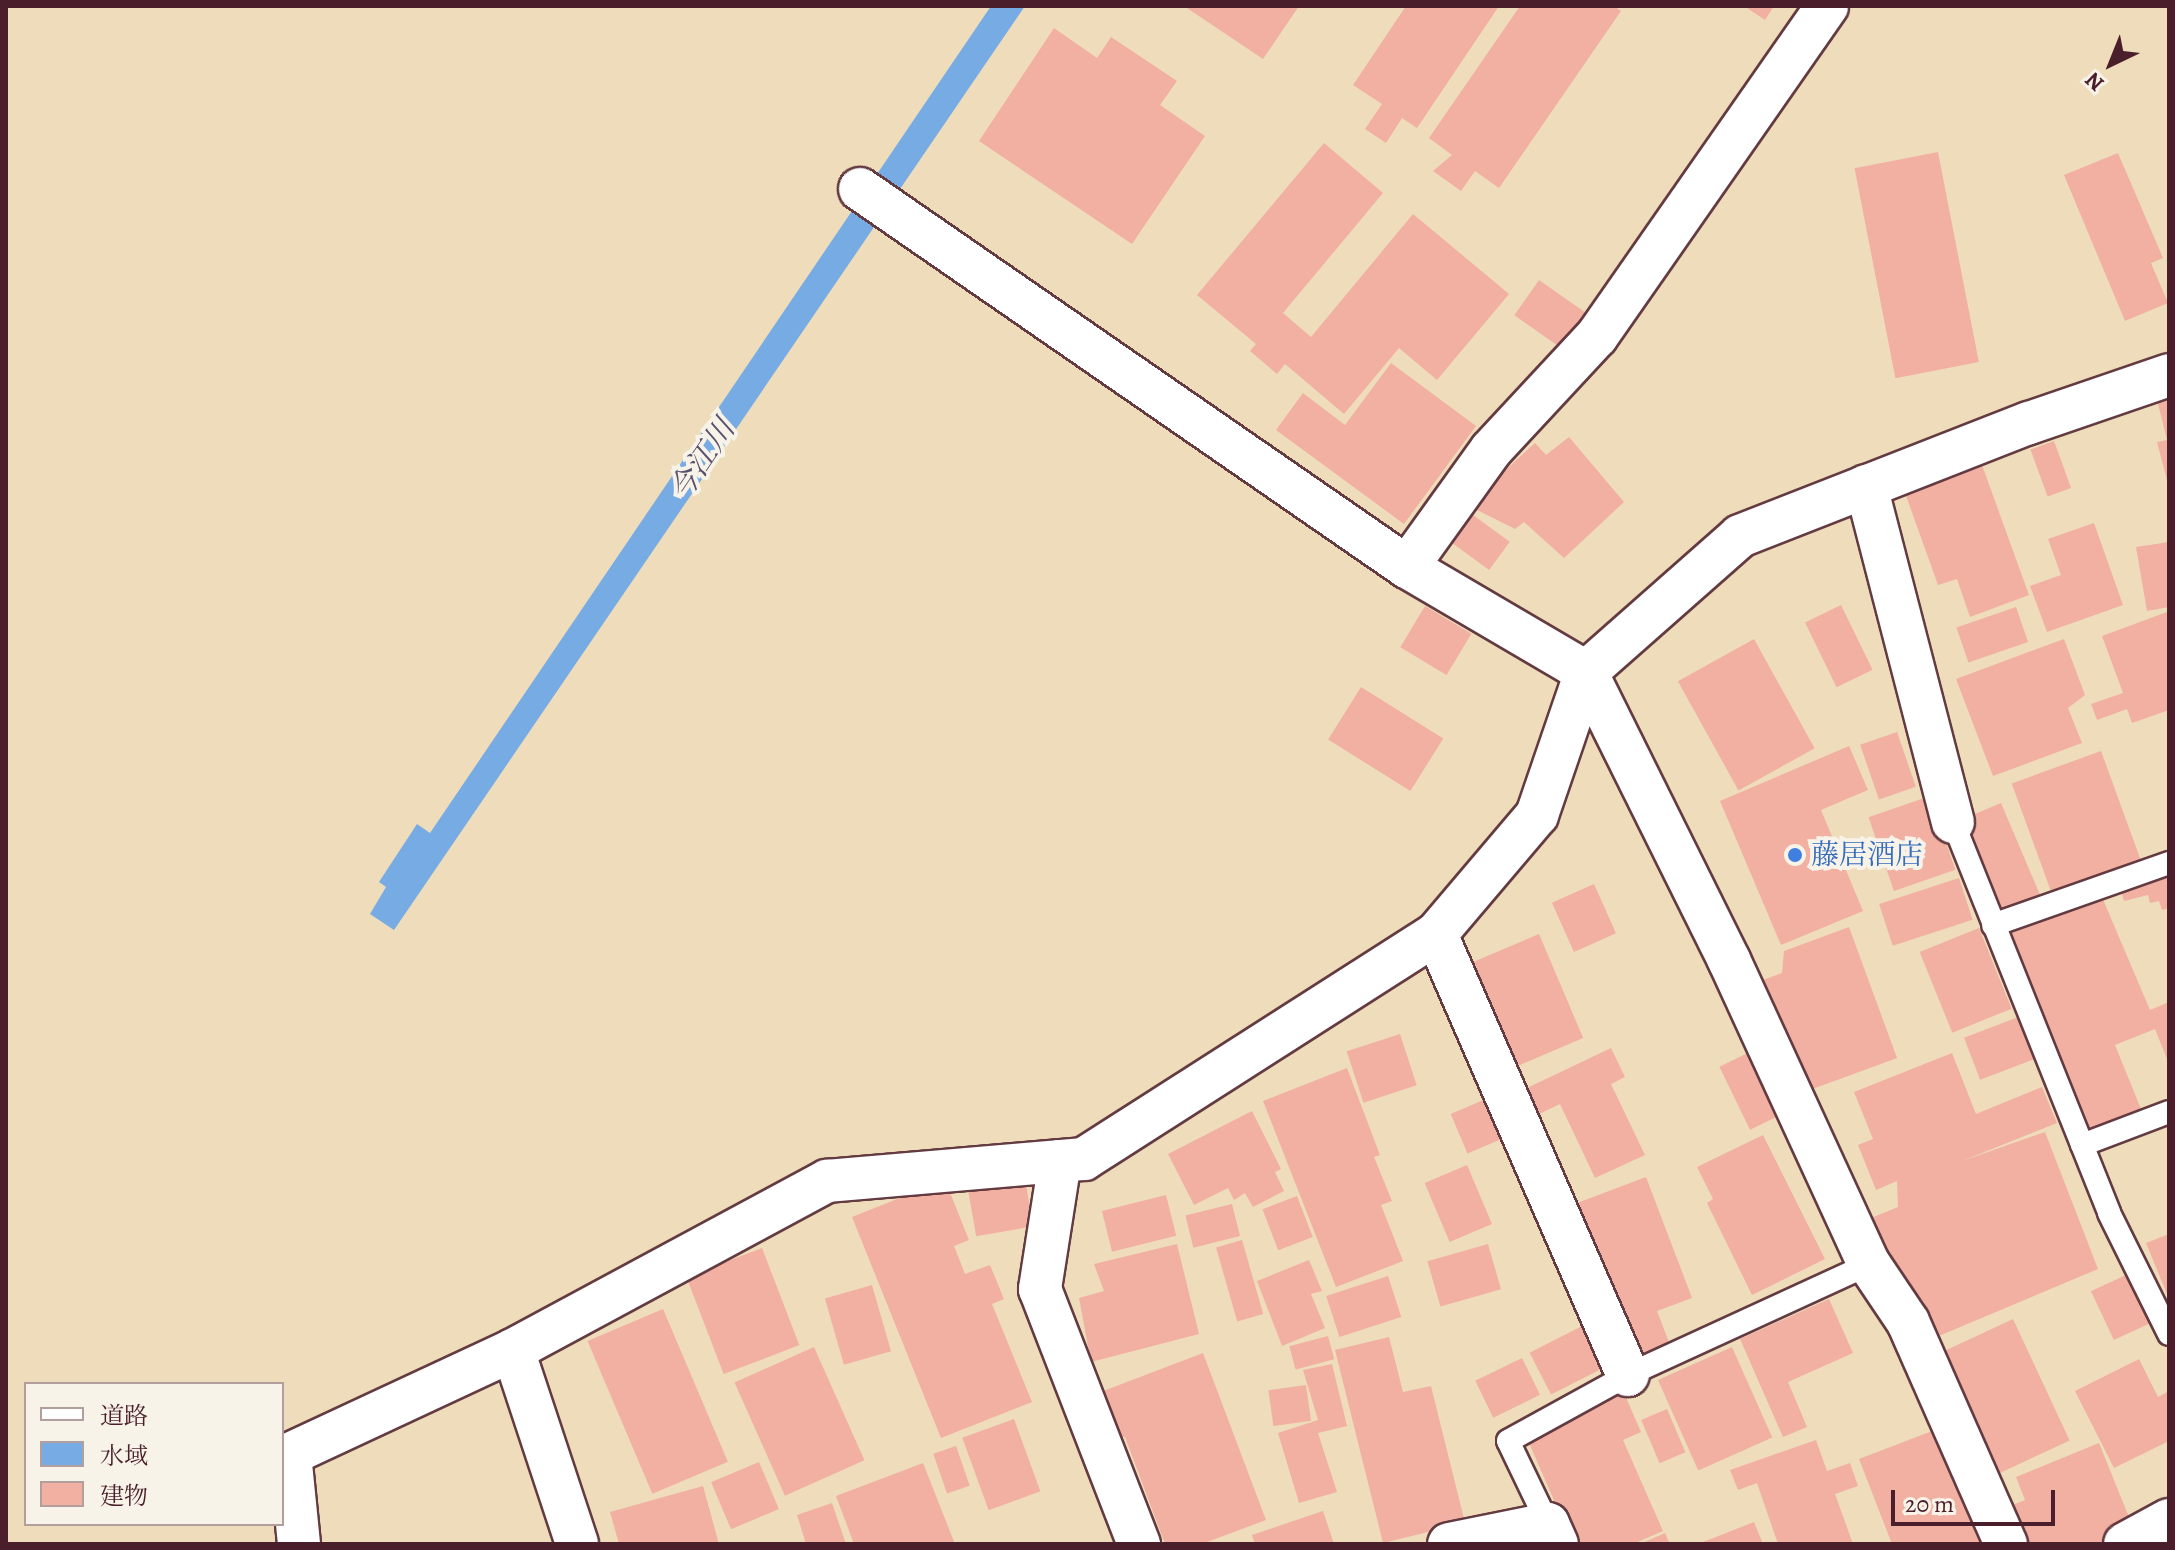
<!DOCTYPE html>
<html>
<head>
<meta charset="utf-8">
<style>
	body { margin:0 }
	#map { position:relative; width:2175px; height:1550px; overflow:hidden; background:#efdcbb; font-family:Alegreya,"Noto Serif JP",serif }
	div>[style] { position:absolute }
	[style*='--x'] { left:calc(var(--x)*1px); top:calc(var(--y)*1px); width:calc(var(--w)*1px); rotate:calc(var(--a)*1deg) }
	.water>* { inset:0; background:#77abe4 }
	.building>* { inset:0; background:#f1b0a2; transform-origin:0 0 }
	.roads { filter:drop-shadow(2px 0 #633b41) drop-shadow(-2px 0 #633b41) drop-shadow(0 2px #633b41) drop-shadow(0 -2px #633b41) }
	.lane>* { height:22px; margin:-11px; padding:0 11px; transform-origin:11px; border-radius:11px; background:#fff }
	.street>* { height:42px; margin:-21px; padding:0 21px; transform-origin:21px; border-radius:21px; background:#fff }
	.dots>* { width:22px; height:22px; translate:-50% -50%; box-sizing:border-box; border:4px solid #f7f3e8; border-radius:50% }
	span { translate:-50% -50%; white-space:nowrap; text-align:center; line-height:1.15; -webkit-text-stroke:8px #f7f3e8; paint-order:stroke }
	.shop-label { font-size:28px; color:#366cbe }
	.left { translate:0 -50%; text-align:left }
	.water-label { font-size:30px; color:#5a506c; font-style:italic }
	.frame { position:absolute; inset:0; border:8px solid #4a1f2b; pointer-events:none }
	.legend { position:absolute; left:24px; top:1382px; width:260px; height:144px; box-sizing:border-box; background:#f7f3e8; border:2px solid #b29e9c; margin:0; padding:10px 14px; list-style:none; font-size:24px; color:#4a1f2b }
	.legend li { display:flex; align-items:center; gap:16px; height:40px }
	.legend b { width:40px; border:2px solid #b29e9c }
	.north { position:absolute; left:2071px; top:24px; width:80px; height:80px; -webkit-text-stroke:6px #f7f3e8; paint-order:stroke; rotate:223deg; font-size:22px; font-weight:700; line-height:32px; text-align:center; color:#4a1f2b }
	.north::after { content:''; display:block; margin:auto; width:28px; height:36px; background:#4a1f2b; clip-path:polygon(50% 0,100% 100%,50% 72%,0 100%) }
	.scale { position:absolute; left:1891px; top:1490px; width:164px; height:36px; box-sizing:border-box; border:4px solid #4a1f2b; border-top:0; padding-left:10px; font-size:24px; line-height:28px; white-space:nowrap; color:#4a1f2b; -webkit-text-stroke:6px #f7f3e8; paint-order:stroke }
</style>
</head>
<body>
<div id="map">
	<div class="water">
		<div style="clip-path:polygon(991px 6px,1025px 6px,394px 930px,370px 914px,386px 887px,379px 882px,417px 824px,430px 833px)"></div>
	</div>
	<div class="building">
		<div style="clip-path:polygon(1184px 6px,1299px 6px,1263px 59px)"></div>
		<div style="clip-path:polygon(1406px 6px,1499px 6px,1417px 128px,1402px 118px,1386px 143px,1365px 129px,1382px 104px,1353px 85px)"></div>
		<div style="clip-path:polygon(1520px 6px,1614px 6px,1621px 11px,1499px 188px,1475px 171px,1461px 191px,1433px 171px,1452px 155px,1429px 138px)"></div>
		<div style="clip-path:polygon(1744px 6px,1774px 6px,1765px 20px)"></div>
		<div style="clip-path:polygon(1054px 28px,1097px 58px,1111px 37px,1177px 81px,1160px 105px,1205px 136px,1132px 244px,979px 141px)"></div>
		<div style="clip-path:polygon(1324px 143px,1383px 193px,1283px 313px,1311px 337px,1413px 214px,1509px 294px,1437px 380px,1399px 348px,1344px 414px,1285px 364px,1277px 374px,1250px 351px,1256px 344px,1197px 295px)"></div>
		<div style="left:1938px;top:152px;width:214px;height:85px;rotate:79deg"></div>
		<div style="clip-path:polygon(2118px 153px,2163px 258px,2151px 263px,2168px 303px,2125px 321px,2064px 175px)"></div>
		<div style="left:1539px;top:280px;width:61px;height:43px;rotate:35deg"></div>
		<div style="clip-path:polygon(1391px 363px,1476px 426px,1404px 524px,1276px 430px,1303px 393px,1345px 425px)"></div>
		<div style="clip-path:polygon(2169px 397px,2169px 484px,2168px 484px,2157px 442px,2167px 440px,2157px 400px)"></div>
		<div style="clip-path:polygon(1569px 437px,1624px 502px,1564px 558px,1524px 522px,1515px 529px,1467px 505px,1535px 443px,1546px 455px)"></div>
		<div style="left:2054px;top:441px;width:50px;height:25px;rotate:70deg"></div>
		<div style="clip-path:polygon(1982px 465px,2029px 595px,1970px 617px,1957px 579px,1938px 585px,1905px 493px)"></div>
		<div style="left:1462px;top:507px;width:59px;height:35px;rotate:36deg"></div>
		<div style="clip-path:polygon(2094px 523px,2123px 605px,2047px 632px,2030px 586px,2061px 575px,2048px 539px)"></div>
		<div style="clip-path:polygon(2169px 542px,2169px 607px,2147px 611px,2136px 547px)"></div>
		<div style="left:1841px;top:605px;width:72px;height:40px;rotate:64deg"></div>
		<div style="left:1425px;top:606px;width:54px;height:48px;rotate:31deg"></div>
		<div style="left:2016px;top:607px;width:37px;height:63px;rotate:71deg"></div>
		<div style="clip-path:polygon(2167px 612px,2169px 710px,2132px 723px,2127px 709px,2097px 720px,2091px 704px,2123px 693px,2102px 636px)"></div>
		<div style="left:1754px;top:639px;width:125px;height:87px;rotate:61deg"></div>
		<div style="clip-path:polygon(2064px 639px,2085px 695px,2068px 708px,2082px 743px,1993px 776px,1956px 679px)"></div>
		<div style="left:1361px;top:687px;width:97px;height:62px;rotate:32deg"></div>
		<div style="left:1897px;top:732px;width:58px;height:39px;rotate:71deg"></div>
		<div style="clip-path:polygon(1849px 746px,1868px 790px,1821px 810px,1863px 911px,1781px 945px,1720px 801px)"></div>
		<div style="left:2101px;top:751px;width:119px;height:95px;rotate:70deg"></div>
		<div style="left:1930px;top:796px;width:78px;height:65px;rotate:71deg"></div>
		<div style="left:2001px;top:803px;width:100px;height:43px;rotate:67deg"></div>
		<div style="clip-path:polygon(2169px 870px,2169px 908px,2162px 910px,2159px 901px,2150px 903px,2148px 895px,2124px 901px,2119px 884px)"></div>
		<div style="left:1959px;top:878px;width:44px;height:84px;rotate:72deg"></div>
		<div style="left:1594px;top:884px;width:54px;height:46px;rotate:66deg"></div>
		<div style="clip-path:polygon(2102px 897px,2150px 1010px,2169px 1002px,2169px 1064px,2155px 1029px,2115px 1045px,2141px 1109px,2089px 1129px,2006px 924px)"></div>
		<div style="clip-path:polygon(1849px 927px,1897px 1058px,1810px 1090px,1796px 1052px,1784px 1056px,1757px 982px,1782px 973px,1784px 951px)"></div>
		<div style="left:1979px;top:928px;width:87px;height:64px;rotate:68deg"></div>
		<div style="left:1539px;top:934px;width:113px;height:72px;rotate:67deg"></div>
		<div style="left:2021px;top:1016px;width:45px;height:61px;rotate:69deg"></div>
		<div style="left:1400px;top:1034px;width:54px;height:56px;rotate:72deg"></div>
		<div style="clip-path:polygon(1611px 1048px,1625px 1077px,1611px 1084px,1645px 1155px,1595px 1178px,1560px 1104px,1539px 1114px,1527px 1088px)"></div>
		<div style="left:1758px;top:1048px;width:70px;height:43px;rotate:64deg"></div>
		<div style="clip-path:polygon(1952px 1053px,1976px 1114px,2042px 1087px,2057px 1123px,1962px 1161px,2045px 1132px,2098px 1269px,1934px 1338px,1871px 1218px,1898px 1207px,1897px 1181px,1876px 1190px,1858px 1145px,1873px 1139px,1854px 1092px)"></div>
		<div style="clip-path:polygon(1347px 1068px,1380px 1155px,1374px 1157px,1392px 1201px,1381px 1205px,1403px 1261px,1336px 1287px,1263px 1101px)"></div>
		<div style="left:1493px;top:1096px;width:43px;height:46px;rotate:67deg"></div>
		<div style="clip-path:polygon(1252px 1111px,1281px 1169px,1275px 1172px,1284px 1191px,1253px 1207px,1245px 1193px,1234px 1200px,1228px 1188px,1194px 1205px,1168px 1154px)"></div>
		<div style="clip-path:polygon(1763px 1135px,1825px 1259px,1752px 1295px,1707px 1203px,1713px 1199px,1697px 1167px)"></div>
		<div style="left:1467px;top:1165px;width:64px;height:46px;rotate:67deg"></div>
		<div style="clip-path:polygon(1646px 1177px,1692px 1298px,1657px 1311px,1670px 1345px,1631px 1360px,1572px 1205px)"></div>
		<div style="left:1025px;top:1179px;width:48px;height:58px;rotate:80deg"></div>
		<div style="clip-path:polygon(945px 1180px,969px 1240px,954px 1246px,965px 1274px,990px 1265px,1004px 1299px,992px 1304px,1032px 1402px,941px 1438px,852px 1217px)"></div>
		<div style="left:1166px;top:1195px;width:42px;height:66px;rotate:76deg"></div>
		<div style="left:1297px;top:1196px;width:44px;height:37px;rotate:69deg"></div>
		<div style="left:1232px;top:1204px;width:33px;height:48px;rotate:76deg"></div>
		<div style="clip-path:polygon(2169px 1234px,2169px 1299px,2146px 1243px)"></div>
		<div style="left:1242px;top:1240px;width:77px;height:27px;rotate:74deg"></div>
		<div style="clip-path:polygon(1177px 1244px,1199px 1334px,1091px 1362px,1079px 1298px,1104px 1291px,1094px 1264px)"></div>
		<div style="left:1488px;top:1244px;width:47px;height:63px;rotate:74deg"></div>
		<div style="left:762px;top:1248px;width:104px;height:81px;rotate:69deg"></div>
		<div style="clip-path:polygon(1309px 1260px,1322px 1291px,1311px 1294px,1325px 1328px,1282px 1346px,1257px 1281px)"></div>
		<div style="left:2130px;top:1273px;width:54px;height:43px;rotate:65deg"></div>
		<div style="left:1388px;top:1276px;width:43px;height:65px;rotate:72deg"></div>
		<div style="left:872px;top:1285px;width:69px;height:49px;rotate:74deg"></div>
		<div style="clip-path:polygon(1829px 1299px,1853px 1353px,1788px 1382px,1807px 1427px,1783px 1437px,1740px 1339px)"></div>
		<div style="left:663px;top:1309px;width:166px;height:82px;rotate:67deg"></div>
		<div style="left:2013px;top:1319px;width:134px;height:84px;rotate:65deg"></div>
		<div style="left:1584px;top:1325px;width:47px;height:61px;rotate:63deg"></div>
		<div style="left:1328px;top:1336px;width:24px;height:40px;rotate:75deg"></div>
		<div style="clip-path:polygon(1389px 1337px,1403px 1392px,1431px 1386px,1465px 1523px,1383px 1543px,1335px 1350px)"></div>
		<div style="left:814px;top:1347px;width:124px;height:87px;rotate:66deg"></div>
		<div style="left:1732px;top:1347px;width:99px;height:81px;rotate:66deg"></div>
		<div style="clip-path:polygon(1203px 1353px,1266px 1520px,1202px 1544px,1165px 1544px,1125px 1437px,1114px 1437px,1098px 1393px)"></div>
		<div style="left:1522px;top:1358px;width:41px;height:52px;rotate:64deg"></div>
		<div style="clip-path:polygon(2139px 1359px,2158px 1397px,2169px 1391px,2169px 1441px,2114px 1468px,2075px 1391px)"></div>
		<div style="clip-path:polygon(1332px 1364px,1347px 1426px,1318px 1433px,1337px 1492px,1299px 1503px,1278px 1433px,1318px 1420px,1303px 1370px)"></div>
		<div style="left:1306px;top:1385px;width:36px;height:38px;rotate:82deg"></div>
		<div style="clip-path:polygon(1624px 1393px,1641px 1432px,1623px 1440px,1663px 1531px,1633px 1544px,1573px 1544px,1526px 1436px)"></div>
		<div style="left:1667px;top:1409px;width:47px;height:28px;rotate:67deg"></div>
		<div style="left:1014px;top:1419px;width:77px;height:55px;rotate:70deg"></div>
		<div style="clip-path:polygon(1940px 1428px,1985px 1544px,1892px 1544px,1859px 1459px)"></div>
		<div style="clip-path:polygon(1816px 1440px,1827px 1471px,1850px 1463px,1858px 1486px,1835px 1494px,1853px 1544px,1778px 1544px,1757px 1483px,1738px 1490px,1730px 1470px)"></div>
		<div style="clip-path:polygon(2099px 1443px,2137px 1537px,2120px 1544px,2013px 1544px,1998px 1511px,2025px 1500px,2016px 1477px)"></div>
		<div style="left:956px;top:1446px;width:42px;height:24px;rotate:71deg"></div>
		<div style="left:759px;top:1462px;width:51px;height:52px;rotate:67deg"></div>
		<div style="clip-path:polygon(923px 1463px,955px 1544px,854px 1544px,836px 1496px)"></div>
		<div style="clip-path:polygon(703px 1486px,719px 1544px,619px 1544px,610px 1512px)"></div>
		<div style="clip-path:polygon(832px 1503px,846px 1544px,806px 1544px,797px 1515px)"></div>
		<div style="clip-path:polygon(1323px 1511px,1334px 1544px,1255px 1544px,1252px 1535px)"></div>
		<div style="clip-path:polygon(1754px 1522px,1763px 1544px,1698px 1544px)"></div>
		<div style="clip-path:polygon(1665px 1533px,1670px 1544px,1640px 1544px)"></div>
	</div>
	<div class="roads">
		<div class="lane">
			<div style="--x:1953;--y:822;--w:421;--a:68.2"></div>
			<div style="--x:2109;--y:1213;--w:135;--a:63.6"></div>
			<div style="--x:1993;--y:925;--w:187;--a:-19.4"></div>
			<div style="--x:2082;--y:1145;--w:93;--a:-20.8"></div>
			<div style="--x:1548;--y:1524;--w:92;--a:-115.7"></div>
			<div style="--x:1508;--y:1441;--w:137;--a:-28.8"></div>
			<div style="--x:1628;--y:1375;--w:265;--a:-24.7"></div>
		</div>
		<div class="street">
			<div style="--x:860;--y:189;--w:665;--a:34.65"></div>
			<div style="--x:1407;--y:567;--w:208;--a:30.4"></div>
			<div style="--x:1586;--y:672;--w:322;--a:63.6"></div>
			<div style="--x:1729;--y:960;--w:335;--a:65.3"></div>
			<div style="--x:1869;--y:1264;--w:70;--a:56.1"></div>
			<div style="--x:1908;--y:1322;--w:243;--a:66.2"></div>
			<div style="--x:1866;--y:486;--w:347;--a:75.5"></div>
			<div style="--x:1407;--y:567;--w:144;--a:-54.3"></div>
			<div style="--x:1491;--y:450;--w:156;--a:-47.1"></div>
			<div style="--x:1597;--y:336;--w:402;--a:-55.1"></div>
			<div style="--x:1436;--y:934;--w:481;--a:66.5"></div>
			<div style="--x:1060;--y:1161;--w:130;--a:98.9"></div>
			<div style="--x:1040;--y:1289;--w:274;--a:68.8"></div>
			<div style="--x:513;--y:1350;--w:204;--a:71.7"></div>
			<div style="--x:299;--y:1544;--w:90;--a:-95.7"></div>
			<div style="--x:290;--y:1454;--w:246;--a:-25"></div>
			<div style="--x:513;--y:1350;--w:357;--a:-28.3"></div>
			<div style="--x:827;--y:1181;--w:258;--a:-4.9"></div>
			<div style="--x:1084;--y:1159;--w:418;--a:-32.6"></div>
			<div style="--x:1436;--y:934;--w:156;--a:-49.7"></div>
			<div style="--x:1537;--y:815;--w:151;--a:-71.1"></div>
			<div style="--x:1586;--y:672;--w:205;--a:-41.4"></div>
			<div style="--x:1740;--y:536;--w:310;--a:-21.4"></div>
			<div style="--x:2029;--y:423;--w:148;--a:-18.9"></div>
			<div style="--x:1449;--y:1544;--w:101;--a:-11.4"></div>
			<div style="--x:1548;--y:1524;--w:22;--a:66"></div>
			<div style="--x:2125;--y:1544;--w:50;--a:-28.6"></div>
		</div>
	</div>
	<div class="dots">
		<div style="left:1795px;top:855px;background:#3f7fe0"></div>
	</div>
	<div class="shop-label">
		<span class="left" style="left:1811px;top:855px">藤居酒店</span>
	</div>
	<div class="water-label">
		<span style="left:702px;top:460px;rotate:-56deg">今江川</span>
	</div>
	<div class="frame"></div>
	<ul class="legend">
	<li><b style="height:10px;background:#fff"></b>道路</li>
	<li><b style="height:22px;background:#77abe4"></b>水域</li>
	<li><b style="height:22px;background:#f1b0a2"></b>建物</li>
	</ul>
	<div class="north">N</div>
	<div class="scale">20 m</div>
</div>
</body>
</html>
